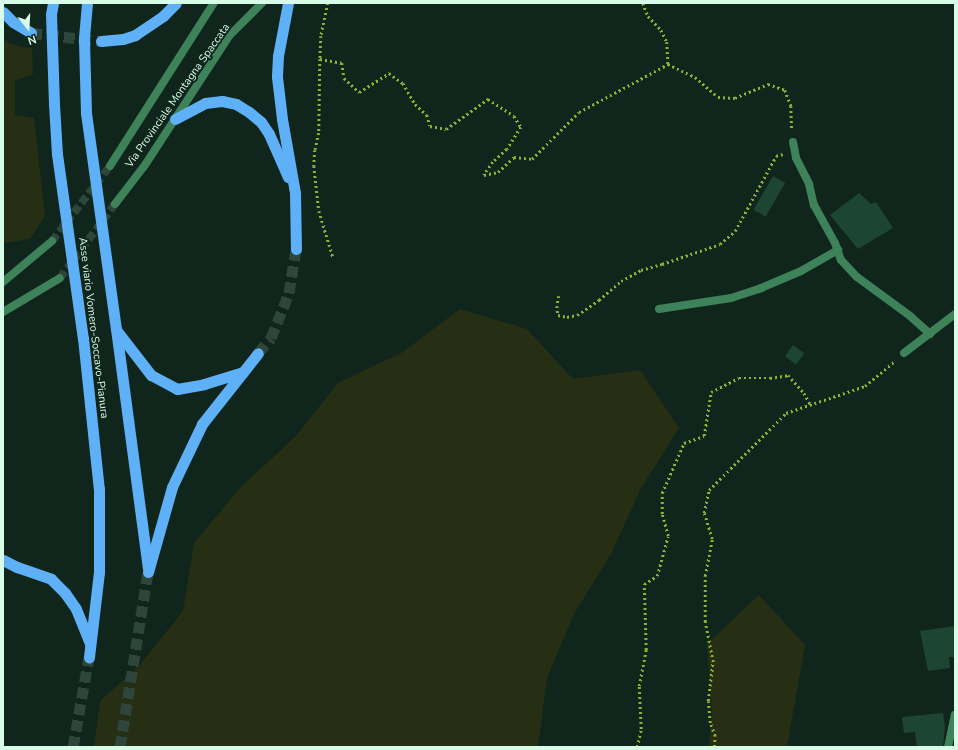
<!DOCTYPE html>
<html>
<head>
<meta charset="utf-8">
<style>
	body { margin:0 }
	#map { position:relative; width:958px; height:750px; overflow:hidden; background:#10251c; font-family:"Nunito Sans",sans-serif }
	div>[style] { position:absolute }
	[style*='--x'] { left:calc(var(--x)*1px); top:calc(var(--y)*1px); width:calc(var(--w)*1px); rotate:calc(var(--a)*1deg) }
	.green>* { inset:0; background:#262f14 }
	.building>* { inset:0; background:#1d4534; transform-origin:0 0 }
	.tertiary-tunnel>* { height:8px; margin-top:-4px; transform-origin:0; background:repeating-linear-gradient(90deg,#2e453b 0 8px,transparent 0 12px) }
	.trunk-tunnel>* { height:11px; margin-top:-5.5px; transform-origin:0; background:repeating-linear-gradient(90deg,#2e453b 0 11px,transparent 0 16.5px) }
	.path>* { height:2.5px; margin-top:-1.25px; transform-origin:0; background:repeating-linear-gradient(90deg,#8db236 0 2px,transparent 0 5px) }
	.service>* { height:8px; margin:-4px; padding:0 4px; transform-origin:4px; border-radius:4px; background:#3e8259 }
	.minor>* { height:8px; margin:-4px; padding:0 4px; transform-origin:4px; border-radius:4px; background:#3e8259 }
	.tertiary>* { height:8px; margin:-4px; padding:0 4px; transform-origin:4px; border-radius:4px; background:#3e8259 }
	.trunk>* { height:11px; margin:-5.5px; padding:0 5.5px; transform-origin:5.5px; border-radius:5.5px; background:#5eb1f6 }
	.trunk-bridge>* { height:11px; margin:-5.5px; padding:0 5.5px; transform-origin:5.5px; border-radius:5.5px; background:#5eb1f6 }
	span { translate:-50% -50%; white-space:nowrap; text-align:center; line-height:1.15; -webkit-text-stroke:4px #10251c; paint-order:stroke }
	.street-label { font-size:11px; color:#d7fde9 }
	.frame { position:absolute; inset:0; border:4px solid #d7fde9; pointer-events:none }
	.north { position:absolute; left:8px; top:8px; width:40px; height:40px; -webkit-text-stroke:3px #10251c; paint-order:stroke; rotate:162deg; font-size:11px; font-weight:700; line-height:16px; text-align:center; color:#d7fde9 }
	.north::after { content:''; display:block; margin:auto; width:14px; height:18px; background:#d7fde9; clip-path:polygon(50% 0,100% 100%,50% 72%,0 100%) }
</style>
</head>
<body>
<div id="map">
	<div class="green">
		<div style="clip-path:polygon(3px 38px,9px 43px,21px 47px,32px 48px,33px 74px,15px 81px,15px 115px,34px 118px,45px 216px,30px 239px,3px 243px)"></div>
		<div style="clip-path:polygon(460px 309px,527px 329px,573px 379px,640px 370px,679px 428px,641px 488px,612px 552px,574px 614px,547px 678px,538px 747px,94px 747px,100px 701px,139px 666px,183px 611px,194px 543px,241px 487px,295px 437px,338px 383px,403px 352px)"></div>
		<div style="clip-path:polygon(759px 595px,805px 645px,787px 747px,709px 747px,712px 715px,707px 644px)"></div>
	</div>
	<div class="building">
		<div style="left:773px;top:176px;width:14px;height:39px;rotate:30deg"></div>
		<div style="clip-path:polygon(859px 193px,871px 204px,876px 202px,893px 228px,858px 249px,830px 215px)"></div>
		<div style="left:793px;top:345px;width:14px;height:14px;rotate:36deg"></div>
		<div style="clip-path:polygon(955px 626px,955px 657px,949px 657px,950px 668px,928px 671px,920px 631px)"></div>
		<div style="clip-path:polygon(943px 713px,945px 727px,943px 747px,917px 747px,915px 732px,904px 733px,902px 717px)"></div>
	</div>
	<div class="tertiary-tunnel">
		<div style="--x:52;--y:241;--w:95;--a:-52.3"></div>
		<div style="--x:60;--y:278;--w:92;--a:-53.4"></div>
	</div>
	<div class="trunk-tunnel">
		<div style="--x:31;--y:33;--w:70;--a:6.5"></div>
		<div style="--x:258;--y:353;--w:20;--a:-49"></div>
		<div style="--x:271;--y:338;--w:48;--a:-68.2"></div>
		<div style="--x:289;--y:293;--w:45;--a:-81"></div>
		<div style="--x:73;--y:747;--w:91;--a:-79.9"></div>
		<div style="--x:120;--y:747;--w:177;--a:-80.9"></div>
	</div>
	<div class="path">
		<div style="--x:328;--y:3;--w:34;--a:102"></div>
		<div style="--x:321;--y:36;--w:23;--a:92"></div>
		<div style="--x:320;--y:59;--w:22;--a:10"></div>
		<div style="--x:342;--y:63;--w:15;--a:82"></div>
		<div style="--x:344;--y:78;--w:21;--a:43"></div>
		<div style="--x:359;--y:92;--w:36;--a:-32"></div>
		<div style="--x:389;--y:73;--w:17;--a:36"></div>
		<div style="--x:403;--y:83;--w:24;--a:60"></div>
		<div style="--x:415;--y:104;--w:16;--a:43"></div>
		<div style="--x:427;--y:115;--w:11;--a:75"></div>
		<div style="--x:430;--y:126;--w:16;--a:11"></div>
		<div style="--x:446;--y:129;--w:52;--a:-35.5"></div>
		<div style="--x:488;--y:99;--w:31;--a:33"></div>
		<div style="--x:514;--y:116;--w:13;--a:58"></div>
		<div style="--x:521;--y:127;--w:26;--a:122"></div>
		<div style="--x:507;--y:149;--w:19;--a:137"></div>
		<div style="--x:493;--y:162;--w:16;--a:125"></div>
		<div style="--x:484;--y:175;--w:14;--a:-12"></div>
		<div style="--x:498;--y:172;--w:22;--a:-43"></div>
		<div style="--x:514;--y:157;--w:18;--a:6"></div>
		<div style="--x:532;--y:159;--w:66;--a:-45"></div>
		<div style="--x:579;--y:112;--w:101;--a:-28.3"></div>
		<div style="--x:643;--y:3;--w:14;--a:69"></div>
		<div style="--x:648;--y:16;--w:19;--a:47"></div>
		<div style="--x:661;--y:30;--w:13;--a:63"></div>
		<div style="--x:667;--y:42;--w:22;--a:87"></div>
		<div style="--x:668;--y:64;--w:30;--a:26"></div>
		<div style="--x:695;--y:77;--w:30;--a:41"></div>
		<div style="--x:718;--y:97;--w:17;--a:3"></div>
		<div style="--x:735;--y:98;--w:36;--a:-23"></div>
		<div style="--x:768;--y:84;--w:18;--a:19"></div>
		<div style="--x:785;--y:90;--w:17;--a:69"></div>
		<div style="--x:791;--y:106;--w:24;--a:88"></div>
		<div style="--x:320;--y:59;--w:74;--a:90.8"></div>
		<div style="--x:319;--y:133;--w:17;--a:103"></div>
		<div style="--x:315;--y:150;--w:16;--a:94"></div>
		<div style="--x:314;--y:166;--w:45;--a:83.7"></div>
		<div style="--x:319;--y:211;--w:48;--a:73.1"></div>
		<div style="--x:559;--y:296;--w:10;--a:101"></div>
		<div style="--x:557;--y:306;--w:9;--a:84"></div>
		<div style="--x:558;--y:315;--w:9;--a:13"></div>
		<div style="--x:567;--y:317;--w:10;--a:-11"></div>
		<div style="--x:577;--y:315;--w:27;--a:-34"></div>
		<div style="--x:599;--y:300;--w:29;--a:-41"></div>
		<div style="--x:621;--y:281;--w:23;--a:-29"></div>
		<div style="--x:641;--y:270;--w:22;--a:-16"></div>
		<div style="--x:662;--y:264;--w:61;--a:-19"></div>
		<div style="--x:720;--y:244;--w:20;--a:-41"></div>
		<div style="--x:735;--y:231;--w:85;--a:-61.3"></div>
		<div style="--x:776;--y:156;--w:7;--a:-16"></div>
		<div style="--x:637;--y:747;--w:18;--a:-77"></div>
		<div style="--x:641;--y:729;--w:43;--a:-92.7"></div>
		<div style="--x:639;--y:686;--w:37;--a:-79"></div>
		<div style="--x:646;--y:650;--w:66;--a:-91.7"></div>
		<div style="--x:644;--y:584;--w:15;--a:-32"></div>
		<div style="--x:657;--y:576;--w:41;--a:-74.6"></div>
		<div style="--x:668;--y:536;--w:23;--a:-105"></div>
		<div style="--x:662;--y:514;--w:21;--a:-90"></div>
		<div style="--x:662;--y:493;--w:55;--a:-66.3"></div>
		<div style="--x:684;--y:443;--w:21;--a:-19"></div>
		<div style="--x:704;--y:436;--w:45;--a:-81"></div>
		<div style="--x:711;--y:392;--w:31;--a:-27"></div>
		<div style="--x:739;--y:378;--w:31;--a:0"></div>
		<div style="--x:770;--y:378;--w:18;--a:-9"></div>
		<div style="--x:788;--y:375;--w:24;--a:48"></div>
		<div style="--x:804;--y:393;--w:14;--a:60"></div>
		<div style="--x:714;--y:747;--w:11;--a:-85"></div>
		<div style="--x:715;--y:736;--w:14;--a:-111"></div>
		<div style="--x:710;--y:723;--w:22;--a:-95"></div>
		<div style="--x:708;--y:701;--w:39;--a:-83"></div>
		<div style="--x:713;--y:662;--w:41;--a:-101.3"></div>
		<div style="--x:705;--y:622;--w:46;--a:-90"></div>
		<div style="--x:705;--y:576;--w:38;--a:-79"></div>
		<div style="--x:712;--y:539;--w:27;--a:-107"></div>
		<div style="--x:704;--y:513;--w:24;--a:-78"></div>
		<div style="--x:709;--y:490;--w:109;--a:-45"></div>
		<div style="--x:786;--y:413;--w:83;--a:-18.9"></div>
		<div style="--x:865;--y:386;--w:39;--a:-40"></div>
	</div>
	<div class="service">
		<div style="--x:659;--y:309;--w:73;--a:-8.7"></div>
		<div style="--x:731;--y:298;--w:32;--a:-18"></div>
		<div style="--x:761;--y:288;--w:43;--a:-23"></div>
		<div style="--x:801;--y:271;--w:43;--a:-29.6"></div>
		<div style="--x:948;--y:747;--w:33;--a:-78"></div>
	</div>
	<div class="minor">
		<div style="--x:793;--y:142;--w:16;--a:79"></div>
		<div style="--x:796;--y:158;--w:29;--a:63"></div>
		<div style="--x:809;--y:184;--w:22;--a:77"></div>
		<div style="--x:814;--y:205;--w:43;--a:61.1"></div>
		<div style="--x:835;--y:243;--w:18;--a:71"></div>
		<div style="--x:841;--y:260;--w:23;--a:47"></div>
		<div style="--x:857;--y:277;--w:66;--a:36.3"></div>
		<div style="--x:910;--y:316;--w:27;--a:42"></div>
		<div style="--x:904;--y:353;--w:64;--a:-37.4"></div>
	</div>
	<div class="tertiary">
		<div style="--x:110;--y:166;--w:193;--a:-57.5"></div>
		<div style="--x:115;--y:204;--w:49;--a:-52.4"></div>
		<div style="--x:145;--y:165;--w:154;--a:-56.9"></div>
		<div style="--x:229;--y:36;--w:47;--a:-45"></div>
		<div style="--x:3;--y:282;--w:64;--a:-39.9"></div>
		<div style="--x:3;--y:312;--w:66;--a:-30.8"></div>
	</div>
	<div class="trunk">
		<div style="--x:288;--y:3;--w:54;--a:100.7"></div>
		<div style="--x:278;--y:56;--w:21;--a:93"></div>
		<div style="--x:277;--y:77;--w:42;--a:83.2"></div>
		<div style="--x:282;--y:119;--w:75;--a:80"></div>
		<div style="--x:295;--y:193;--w:56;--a:89"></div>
		<div style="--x:3;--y:12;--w:14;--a:45"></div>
		<div style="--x:13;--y:22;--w:21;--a:31"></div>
		<div style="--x:101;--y:41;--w:22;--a:-5"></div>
		<div style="--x:123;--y:39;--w:13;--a:-18"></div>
		<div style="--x:135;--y:35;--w:34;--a:-34"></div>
		<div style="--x:163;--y:16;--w:18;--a:-45"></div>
		<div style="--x:175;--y:119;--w:34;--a:-28"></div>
		<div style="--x:205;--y:103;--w:17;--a:-7"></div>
		<div style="--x:222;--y:101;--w:14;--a:12"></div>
		<div style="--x:236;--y:104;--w:15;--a:32"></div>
		<div style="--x:249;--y:112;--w:16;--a:40"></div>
		<div style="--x:261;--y:122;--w:14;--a:56"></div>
		<div style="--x:269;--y:134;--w:47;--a:66.2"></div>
		<div style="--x:116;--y:329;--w:241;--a:82.4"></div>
		<div style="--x:117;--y:331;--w:56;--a:52.3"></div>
		<div style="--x:151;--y:375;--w:30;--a:28"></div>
		<div style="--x:177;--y:389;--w:27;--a:-10"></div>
		<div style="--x:204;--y:384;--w:41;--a:-17.1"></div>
		<div style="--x:83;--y:338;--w:152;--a:84"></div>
		<div style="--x:99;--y:489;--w:83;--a:90"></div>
		<div style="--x:99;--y:572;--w:86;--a:96.7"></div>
		<div style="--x:3;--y:560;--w:16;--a:27"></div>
		<div style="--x:17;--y:567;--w:36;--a:19"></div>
		<div style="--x:51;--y:579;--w:20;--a:45"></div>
		<div style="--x:65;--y:593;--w:19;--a:55"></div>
		<div style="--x:76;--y:609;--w:37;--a:68"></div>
		<div style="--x:148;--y:572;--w:88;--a:-74.2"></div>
		<div style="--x:172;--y:487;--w:70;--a:-64.5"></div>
		<div style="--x:202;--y:424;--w:90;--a:-51.7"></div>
	</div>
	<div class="trunk-bridge">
		<div style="--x:53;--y:3;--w:11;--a:100"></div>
		<div style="--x:51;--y:14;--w:90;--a:88.1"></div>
		<div style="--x:54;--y:104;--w:50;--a:86.6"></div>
		<div style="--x:57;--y:154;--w:186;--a:82"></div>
		<div style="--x:87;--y:3;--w:38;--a:95"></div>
		<div style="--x:84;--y:41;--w:72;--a:88.4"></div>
		<div style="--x:86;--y:113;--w:218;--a:82.1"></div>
	</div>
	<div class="street-label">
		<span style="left:178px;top:96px;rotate:-55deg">Via Provinciale Montagna Spaccata</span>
		<span style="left:93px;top:328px;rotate:83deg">Asse viario Vomero-Soccavo-Pianura</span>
	</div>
	<div class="frame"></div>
	<div class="north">N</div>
</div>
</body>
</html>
